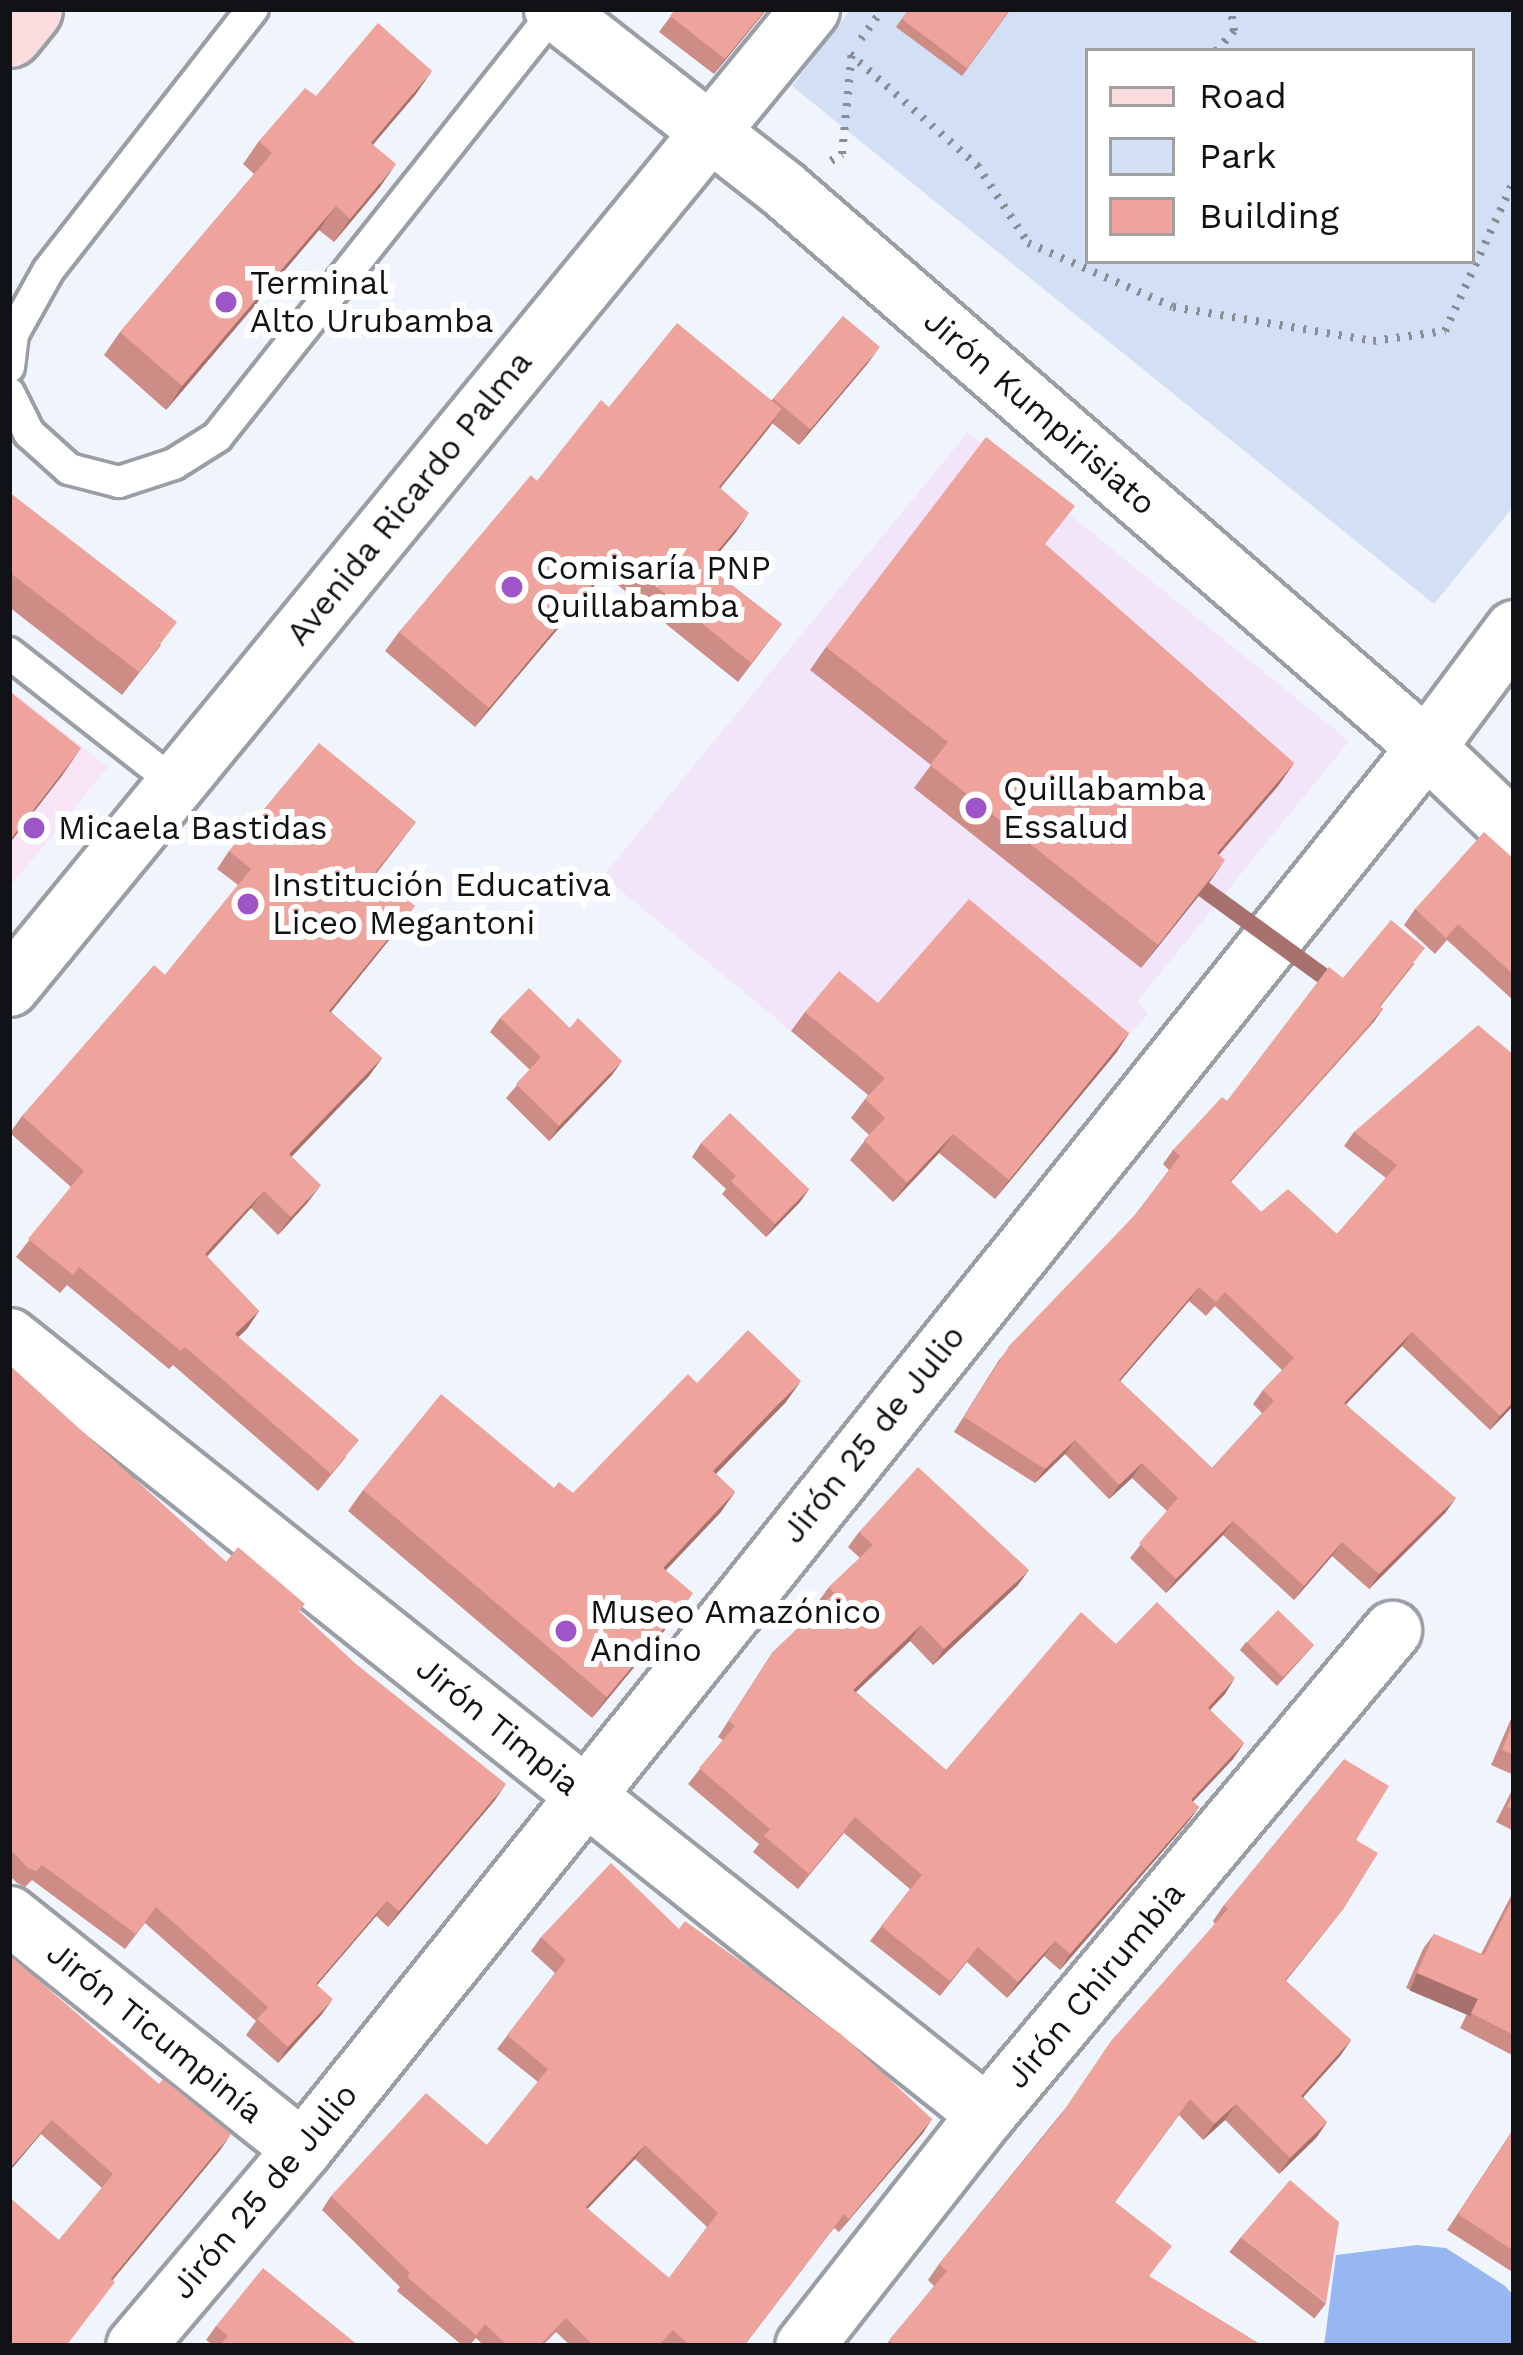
<!DOCTYPE html>
<html>
<head>
<meta charset="utf-8">
<style>
	body { margin:0 }
	#map { position:relative; width:1523px; height:2355px; overflow:hidden; background:#f0f5fd; font-family:"Work Sans",sans-serif }
	div>[style] { position:absolute }
	[style*='--x'] { left:calc(var(--x)*1px); top:calc(var(--y)*1px); width:calc(var(--w)*1px); rotate:calc(var(--a)*1deg) }
	.commercial>* { inset:0; background:#f7e4f4 }
	.medical>* { inset:0; background:#f2e5fa }
	.green>* { inset:0; background:#d2dff5 }
	.forest>* { inset:0; background:#96b7f1 }
	.path>* { height:8px; margin-top:-4px; transform-origin:0; background:repeating-linear-gradient(90deg,#8a8d93 0 3px,transparent 0 12px) }
	.roads { filter:drop-shadow(3px 0 #9a9fa6) drop-shadow(-3px 0 #9a9fa6) drop-shadow(0 3px #9a9fa6) drop-shadow(0 -3px #9a9fa6) }
	.service>* { height:30px; margin:-15px; padding:0 15px; transform-origin:15px; border-radius:15px; background:#fff }
	.minor>* { height:57px; margin:-28.5px; padding:0 28.5px; transform-origin:28.5px; border-radius:28.5px; background:#fff }
	.primary>* { height:66px; margin:-33px; padding:0 33px; transform-origin:33px; border-radius:33px; background:#fbdddf }
	.wall>* { inset:0; background:#cd8c86; transform-origin:0 0 }
	.shaded-wall>* { inset:0; background:#a7726d; transform-origin:0 0 }
	.building>* { inset:0; background:#eea39c; transform-origin:0 0 }
	.dots>* { width:33px; height:33px; translate:-50% -50%; box-sizing:border-box; border:6px solid #fff; border-radius:50% }
	span { translate:-50% -50%; white-space:nowrap; text-align:center; line-height:1.15; -webkit-text-stroke:12px #fff; paint-order:stroke }
	.poi-label { font-size:33px; color:#111215 }
	.left { translate:0 -50%; text-align:left }
	.street-label { font-size:33px; color:#111215 }
	.frame { position:absolute; inset:0; border:12px solid #111215; pointer-events:none }
	.legend { position:absolute; left:1085px; top:48px; width:390px; height:216px; box-sizing:border-box; background:#fff; border:3px solid #a0a0a1; margin:0; padding:15px 21px; list-style:none; font-size:36px; color:#111215 }
	.legend li { display:flex; align-items:center; gap:24px; height:60px }
	.legend b { width:60px; border:3px solid #a0a0a1 }
</style>
</head>
<body>
<div id="map">
	<div class="commercial">
		<div style="clip-path:polygon(9px 689px,108px 767px,9px 888px)"></div>
	</div>
	<div class="medical">
		<div style="clip-path:polygon(968px 432px,1349px 741px,1137px 1002px,1148px 1013px,995px 1199px,603px 876px)"></div>
	</div>
	<div class="green">
		<div style="clip-path:polygon(evenodd,851px 9px,1514px 9px,1514px 506px,1434px 604px,792px 86px,851px 9px,1088px 51px,1472px 51px,1472px 261px,1088px 261px,1088px 51px)"></div>
	</div>
	<div class="forest">
		<div style="clip-path:polygon(1417px 2245px,1446px 2248px,1505px 2286px,1514px 2296px,1514px 2346px,1324px 2346px,1336px 2255px)"></div>
	</div>
	<div class="path">
		<div style="--x:861;--y:39;--w:37;--a:-54"></div>
		<div style="--x:1216;--y:51;--w:27;--a:-48"></div>
		<div style="--x:1234;--y:31;--w:22;--a:-98"></div>
		<div style="--x:850;--y:54;--w:169;--a:41.2"></div>
		<div style="--x:977;--y:165;--w:93;--a:56.8"></div>
		<div style="--x:1028;--y:243;--w:158;--a:23.8"></div>
		<div style="--x:1173;--y:307;--w:203;--a:9.6"></div>
		<div style="--x:1373;--y:341;--w:73;--a:-7.9"></div>
		<div style="--x:1445;--y:331;--w:166;--a:-65.4"></div>
		<div style="--x:831;--y:161;--w:13;--a:-32"></div>
		<div style="--x:842;--y:154;--w:103;--a:-84.5"></div>
	</div>
	<div class="roads">
		<div class="service">
			<div style="--x:9;--y:367;--w:33;--a:-83"></div>
			<div style="--x:13;--y:334;--w:72;--a:-60.9"></div>
			<div style="--x:48;--y:271;--w:333;--a:-52"></div>
			<div style="--x:9;--y:393;--w:45;--a:63.4"></div>
			<div style="--x:29;--y:433;--w:54;--a:42"></div>
			<div style="--x:69;--y:469;--w:52;--a:14.6"></div>
			<div style="--x:119;--y:482;--w:58;--a:-18.1"></div>
			<div style="--x:174;--y:464;--w:51;--a:-32.1"></div>
			<div style="--x:217;--y:437;--w:544;--a:-51.57"></div>
			<div style="--x:9;--y:653;--w:211;--a:38.1"></div>
		</div>
		<div class="minor">
			<div style="--x:553;--y:9;--w:291;--a:38"></div>
			<div style="--x:782;--y:188;--w:853;--a:40.96"></div>
			<div style="--x:1426;--y:747;--w:122;--a:43.7"></div>
			<div style="--x:9;--y:987;--w:1264;--a:-50.68"></div>
			<div style="--x:9;--y:1337;--w:1248;--a:38.49"></div>
			<div style="--x:9;--y:1915;--w:375;--a:38.6"></div>
			<div style="--x:135;--y:2346;--w:258;--a:-49.7"></div>
			<div style="--x:302;--y:2149;--w:1797;--a:-51.28"></div>
			<div style="--x:1426;--y:747;--w:147;--a:-53.3"></div>
			<div style="--x:804;--y:2346;--w:295;--a:-51.9"></div>
			<div style="--x:986;--y:2114;--w:632;--a:-50.01"></div>
		</div>
		<div class="primary">
			<div style="--x:9;--y:34;--w:32;--a:-51"></div>
		</div>
	</div>
	<div class="wall">
		<div style="clip-path:polygon(676px 9px,767px 9px,714px 74px,659px 32px)"></div>
		<div style="clip-path:polygon(909px 9px,1011px 9px,962px 76px,896px 27px)"></div>
		<div style="clip-path:polygon(416px 94px,373px 144px,380px 187px,334px 242px,319px 230px,166px 410px,104px 355px,120px 332px,254px 174px,243px 164px,259px 141px,316px 96px)"></div>
		<div style="clip-path:polygon(843px 316px,868px 363px,799px 445px,772px 423px,720px 488px,736px 532px,707px 566px,782px 624px,738px 682px,604px 574px,475px 727px,385px 651px,399px 632px,537px 481px,609px 407px,772px 400px)"></div>
		<div style="clip-path:polygon(9px 492px,161px 645px,122px 695px,9px 607px)"></div>
		<div style="clip-path:polygon(1046px 545px,1294px 763px,1278px 786px,1219px 855px,1209px 883px,1141px 968px,914px 788px,931px 765px,810px 670px,826px 647px)"></div>
		<div style="clip-path:polygon(416px 822px,376px 874px,402px 924px,331px 1012px,382px 1058px,369px 1076px,291px 1157px,308px 1202px,278px 1235px,251px 1208px,207px 1257px,259px 1311px,238px 1337px,346px 1457px,318px 1491px,173px 1365px,169px 1369px,67px 1285px,60px 1293px,16px 1257px,71px 1187px,10px 1133px,22px 1116px,165px 975px,238px 885px,217px 869px,229px 851px)"></div>
		<div style="clip-path:polygon(1514px 859px,1514px 1001px,1447px 940px,1435px 954px,1404px 925px,1415px 909px)"></div>
		<div style="clip-path:polygon(evenodd,1415px 963px,1380px 1007px,1373px 1023px,1231px 1182px,1261px 1212px,1337px 1234px,1386px 1178px,1344px 1146px,1354px 1132px,1514px 1055px,1514px 1405px,1490px 1430px,1402px 1346px,1346px 1404px,1446px 1512px,1369px 1589px,1332px 1556px,1294px 1600px,1223px 1535px,1166px 1593px,1130px 1558px,1167px 1511px,1132px 1478px,1109px 1499px,1065px 1454px,1035px 1483px,954px 1432px,999px 1360px,1135px 1215px,1169px 1170px,1163px 1164px,1173px 1150px,1227px 1101px,1343px 978px,1415px 963px,1189px 1301px,1206px 1316px,1215px 1306px,1282px 1370px,1263px 1390px,1253px 1404px,1262px 1413px,1212px 1468px,1120px 1381px,1189px 1301px)"></div>
		<div style="clip-path:polygon(878px 1003px,1129px 1033px,1116px 1053px,995px 1199px,939px 1153px,893px 1202px,850px 1160px,869px 1135px,851px 1118px,868px 1095px,791px 1031px,805px 1012px)"></div>
		<div style="clip-path:polygon(500px 1018px,612px 1075px,549px 1141px,506px 1098px,530px 1070px,490px 1032px)"></div>
		<div style="clip-path:polygon(701px 1143px,809px 1189px,800px 1202px,766px 1237px,722px 1194px,726px 1189px,692px 1157px)"></div>
		<div style="clip-path:polygon(9px 1365px,226px 1562px,299px 1612px,495px 1800px,388px 1927px,376px 1916px,317px 1985px,322px 2014px,278px 2063px,246px 2035px,256px 2021px,145px 1923px,125px 1949px,32px 1880px,25px 1887px,17px 1883px,9px 1875px)"></div>
		<div style="clip-path:polygon(697px 1383px,786px 1402px,716px 1474px,735px 1492px,720px 1513px,666px 1570px,678px 1614px,592px 1718px,348px 1511px,363px 1490px,554px 1488px,573px 1493px)"></div>
		<div style="clip-path:polygon(859px 1532px,1018px 1585px,933px 1665px,910px 1641px,856px 1692px,946px 1770px,1116px 1644px,1225px 1694px,1210px 1710px,1244px 1743px,1233px 1759px,1193px 1802px,1199px 1807px,1188px 1822px,1060px 1970px,1044px 1956px,1007px 1998px,967px 1962px,940px 1996px,870px 1941px,910px 1889px,844px 1833px,798px 1889px,753px 1852px,759px 1844px,688px 1784px,723px 1740px,718px 1737px,772px 1653px,821px 1606px,818px 1602px,829px 1587px,860px 1558px,848px 1547px)"></div>
		<div style="clip-path:polygon(1246px 1642px,1314px 1645px,1277px 1686px,1240px 1650px)"></div>
		<div style="clip-path:polygon(1514px 1712px,1514px 1775px,1491px 1765px)"></div>
		<div style="clip-path:polygon(1514px 1786px,1514px 1831px,1496px 1822px)"></div>
		<div style="clip-path:polygon(1356px 1840px,1344px 1908px,1286px 1981px,1351px 2040px,1340px 2056px,1303px 2097px,1327px 2122px,1316px 2138px,1279px 2174px,1225px 2120px,1203px 2140px,1179px 2115px,1115px 2202px,1150px 2277px,1263px 2346px,885px 2346px,934px 2286px,928px 2280px,939px 2264px,1215px 1924px,1213px 1921px,1224px 1905px)"></div>
		<div style="clip-path:polygon(1514px 1890px,1514px 2056px,1460px 2028px,1467px 2014px,1406px 1988px,1423px 1949px,1434px 1934px,1481px 1954px)"></div>
		<div style="clip-path:polygon(evenodd,679px 1929px,932px 2119px,839px 2232px,834px 2228px,744px 2346px,666px 2346px,663px 2344px,661px 2346px,571px 2346px,556px 2332px,542px 2346px,484px 2346px,476px 2338px,469px 2346px,463px 2346px,397px 2291px,400px 2287px,322px 2210px,331px 2196px,487px 2145px,538px 2082px,497px 2049px,555px 1973px,531px 1951px,541px 1937px,679px 1929px,635px 2159px,707px 2227px,669px 2278px,587px 2209px,635px 2159px)"></div>
		<div style="clip-path:polygon(9px 1955px,221px 2149px,112px 2280px,59px 2240px,102px 2188px,41px 2134px)"></div>
		<div style="clip-path:polygon(1514px 2128px,1514px 2273px,1447px 2230px)"></div>
		<div style="left:1241px;top:2237px;width:108px;height:19px;rotate:38deg"></div>
		<div style="clip-path:polygon(216px 2326px,359px 2346px,214px 2346px,206px 2340px)"></div>
	</div>
	<div class="shaded-wall">
		<div style="clip-path:polygon(766px 9px,767px 9px,714px 74px,725px 59px)"></div>
		<div style="clip-path:polygon(432px 71px,416px 94px,355px 166px,371px 143px)"></div>
		<div style="clip-path:polygon(396px 164px,380px 187px,334px 242px,350px 219px)"></div>
		<div style="clip-path:polygon(336px 206px,319px 230px,166px 410px,182px 386px)"></div>
		<div style="clip-path:polygon(880px 347px,868px 363px,799px 445px,810px 429px)"></div>
		<div style="clip-path:polygon(782px 409px,769px 428px,706px 506px,719px 487px)"></div>
		<div style="clip-path:polygon(749px 513px,736px 532px,693px 584px,706px 565px)"></div>
		<div style="clip-path:polygon(617px 555px,604px 574px,475px 727px,489px 708px)"></div>
		<div style="clip-path:polygon(81px 748px,61px 777px,9px 844px,9px 841px)"></div>
		<div style="clip-path:polygon(1294px 763px,1278px 786px,1200px 876px,1217px 853px)"></div>
		<div style="clip-path:polygon(1225px 860px,1209px 883px,1141px 968px,1158px 945px)"></div>
		<div style="clip-path:polygon(415px 906px,402px 924px,317px 1029px,329px 1011px)"></div>
		<div style="left:1383px;top:1009px;width:17px;height:230px;rotate:126deg"></div>
		<div style="clip-path:polygon(1129px 1033px,1116px 1053px,995px 1199px,1009px 1180px)"></div>
		<div style="clip-path:polygon(382px 1058px,369px 1076px,277px 1172px,289px 1154px)"></div>
		<div style="clip-path:polygon(622px 1061px,612px 1075px,549px 1141px,559px 1126px)"></div>
		<div style="clip-path:polygon(953px 1134px,939px 1153px,893px 1202px,907px 1183px)"></div>
		<div style="clip-path:polygon(321px 1185px,308px 1202px,278px 1235px,291px 1217px)"></div>
		<div style="clip-path:polygon(809px 1189px,800px 1202px,766px 1237px,775px 1224px)"></div>
		<div style="clip-path:polygon(264px 1191px,251px 1208px,192px 1272px,205px 1254px)"></div>
		<div style="clip-path:polygon(1199px 1287px,1189px 1301px,1109px 1394px,1119px 1380px)"></div>
		<div style="clip-path:polygon(259px 1311px,247px 1329px,223px 1352px,235px 1334px)"></div>
		<div style="clip-path:polygon(1412px 1332px,1402px 1346px,1334px 1417px,1344px 1403px)"></div>
		<div style="clip-path:polygon(801px 1381px,786px 1402px,698px 1492px,713px 1471px)"></div>
		<div style="clip-path:polygon(1514px 1401px,1514px 1405px,1490px 1430px,1500px 1416px)"></div>
		<div style="clip-path:polygon(1075px 1440px,1065px 1454px,1035px 1483px,1045px 1469px)"></div>
		<div style="clip-path:polygon(1142px 1463px,1132px 1478px,1109px 1499px,1119px 1485px)"></div>
		<div style="clip-path:polygon(735px 1492px,720px 1513px,648px 1589px,663px 1568px)"></div>
		<div style="clip-path:polygon(1456px 1498px,1446px 1512px,1369px 1589px,1379px 1574px)"></div>
		<div style="clip-path:polygon(1233px 1521px,1223px 1535px,1166px 1593px,1176px 1579px)"></div>
		<div style="clip-path:polygon(1342px 1542px,1332px 1556px,1294px 1600px,1304px 1586px)"></div>
		<div style="clip-path:polygon(1029px 1570px,1018px 1585px,933px 1665px,944px 1649px)"></div>
		<div style="clip-path:polygon(693px 1593px,678px 1614px,592px 1718px,607px 1697px)"></div>
		<div style="clip-path:polygon(921px 1625px,910px 1641px,842px 1705px,853px 1690px)"></div>
		<div style="clip-path:polygon(1235px 1678px,1225px 1694px,1197px 1723px,1208px 1708px)"></div>
		<div style="clip-path:polygon(1244px 1743px,1233px 1759px,1180px 1815px,1191px 1800px)"></div>
		<div style="clip-path:polygon(506px 1784px,495px 1800px,388px 1927px,399px 1911px)"></div>
		<div style="clip-path:polygon(1199px 1807px,1188px 1822px,1060px 1970px,1070px 1954px)"></div>
		<div style="clip-path:polygon(387px 1901px,376px 1916px,305px 1999px,316px 1984px)"></div>
		<div style="clip-path:polygon(1055px 1941px,1044px 1956px,1007px 1998px,1018px 1982px)"></div>
		<div style="left:1417px;top:1973px;width:66px;height:19px;rotate:23deg"></div>
		<div style="clip-path:polygon(333px 1999px,322px 2014px,278px 2063px,288px 2047px)"></div>
		<div style="clip-path:polygon(1351px 2040px,1340px 2056px,1290px 2112px,1301px 2096px)"></div>
		<div style="clip-path:polygon(1236px 2104px,1225px 2120px,1203px 2140px,1214px 2124px)"></div>
		<div style="clip-path:polygon(932px 2119px,923px 2133px,839px 2232px,849px 2219px)"></div>
		<div style="clip-path:polygon(52px 2120px,41px 2134px,9px 2172px,9px 2169px)"></div>
		<div style="clip-path:polygon(1327px 2122px,1316px 2138px,1279px 2174px,1290px 2158px)"></div>
		<div style="clip-path:polygon(231px 2134px,221px 2149px,101px 2294px,111px 2279px)"></div>
		<div style="clip-path:polygon(645px 2145px,635px 2159px,576px 2221px,586px 2207px)"></div>
	</div>
	<div class="building">
		<div style="clip-path:polygon(676px 9px,766px 9px,725px 59px,670px 16px)"></div>
		<div style="clip-path:polygon(909px 9px,1010px 9px,967px 68px,902px 19px)"></div>
		<div style="clip-path:polygon(378px 23px,432px 71px,371px 143px,396px 164px,350px 219px,336px 206px,182px 386px,120px 332px,272px 153px,259px 141px,305px 88px,316px 96px)"></div>
		<div style="left:843px;top:316px;width:48px;height:108px;rotate:40deg"></div>
		<div style="clip-path:polygon(677px 323px,782px 409px,719px 487px,749px 513px,706px 565px,782px 624px,751px 663px,617px 555px,489px 708px,399px 632px,531px 475px,537px 481px,601px 400px,609px 407px)"></div>
		<div style="clip-path:polygon(986px 437px,1075px 506px,1045px 544px,1294px 763px,1217px 853px,1225px 860px,1158px 945px,930px 765px,948px 742px,826px 647px)"></div>
		<div style="clip-path:polygon(9px 492px,177px 622px,139px 672px,9px 572px)"></div>
		<div style="clip-path:polygon(9px 691px,81px 748px,9px 841px)"></div>
		<div style="clip-path:polygon(319px 743px,416px 822px,374px 873px,415px 906px,329px 1011px,382px 1058px,289px 1154px,321px 1185px,291px 1217px,264px 1191px,205px 1254px,259px 1311px,235px 1334px,359px 1440px,331px 1474px,185px 1347px,181px 1351px,79px 1267px,73px 1275px,28px 1239px,84px 1171px,22px 1116px,154px 965px,165px 975px,251px 869px,229px 851px)"></div>
		<div style="clip-path:polygon(1484px 832px,1514px 859px,1514px 975px,1458px 924px,1446px 938px,1415px 909px)"></div>
		<div style="clip-path:polygon(969px 899px,1129px 1033px,1009px 1180px,953px 1134px,907px 1183px,864px 1140px,885px 1118px,865px 1099px,885px 1078px,805px 1012px,839px 971px,878px 1003px)"></div>
		<div style="clip-path:polygon(evenodd,1391px 920px,1425px 948px,1379px 1006px,1383px 1009px,1230px 1181px,1261px 1212px,1288px 1189px,1337px 1234px,1397px 1165px,1354px 1132px,1478px 1025px,1514px 1055px,1514px 1401px,1500px 1416px,1412px 1332px,1344px 1403px,1456px 1498px,1379px 1574px,1342px 1542px,1304px 1586px,1233px 1521px,1176px 1579px,1139px 1543px,1178px 1498px,1142px 1463px,1119px 1485px,1075px 1440px,1045px 1469px,964px 1417px,1009px 1346px,1135px 1215px,1180px 1156px,1173px 1150px,1222px 1097px,1227px 1101px,1329px 967px,1343px 978px,1391px 920px,1199px 1287px,1216px 1302px,1225px 1292px,1294px 1358px,1263px 1390px,1274px 1401px,1212px 1468px,1119px 1380px,1199px 1287px)"></div>
		<div style="clip-path:polygon(529px 988px,570px 1028px,578px 1018px,622px 1061px,559px 1126px,516px 1084px,541px 1057px,500px 1018px)"></div>
		<div style="clip-path:polygon(730px 1113px,809px 1189px,775px 1224px,731px 1181px,736px 1176px,701px 1143px)"></div>
		<div style="clip-path:polygon(748px 1330px,801px 1381px,713px 1471px,735px 1492px,663px 1568px,693px 1593px,607px 1697px,363px 1490px,441px 1394px,554px 1488px,559px 1482px,573px 1493px,688px 1374px,697px 1383px)"></div>
		<div style="clip-path:polygon(9px 1365px,226px 1562px,238px 1547px,305px 1604px,299px 1611px,356px 1664px,506px 1784px,399px 1911px,387px 1901px,316px 1984px,333px 1999px,288px 2047px,257px 2019px,268px 2007px,156px 1907px,136px 1934px,42px 1865px,36px 1871px,28px 1868px,9px 1848px)"></div>
		<div style="clip-path:polygon(918px 1467px,1029px 1570px,944px 1649px,921px 1625px,853px 1690px,946px 1770px,1081px 1612px,1116px 1644px,1157px 1602px,1235px 1678px,1208px 1708px,1244px 1743px,1191px 1800px,1199px 1807px,1070px 1954px,1055px 1941px,1018px 1982px,978px 1947px,950px 1981px,881px 1926px,922px 1875px,855px 1817px,809px 1874px,764px 1836px,770px 1829px,699px 1768px,735px 1726px,729px 1721px,772px 1653px,834px 1593px,829px 1587px,873px 1545px,859px 1532px)"></div>
		<div style="left:1278px;top:1610px;width:50px;height:45px;rotate:44deg"></div>
		<div style="clip-path:polygon(1514px 1721px,1514px 1755px,1502px 1750px)"></div>
		<div style="clip-path:polygon(1344px 1759px,1389px 1786px,1356px 1840px,1378px 1853px,1344px 1908px,1285px 1980px,1351px 2040px,1301px 2096px,1327px 2122px,1290px 2158px,1236px 2104px,1214px 2124px,1190px 2099px,1115px 2202px,1172px 2246px,1149px 2276px,1263px 2346px,895px 2346px,889px 2340px,947px 2271px,939px 2264px,1058px 2119px,1111px 2041px,1228px 1909px,1224px 1905px)"></div>
		<div style="clip-path:polygon(1514px 1793px,1514px 1810px,1507px 1807px)"></div>
		<div style="clip-path:polygon(evenodd,611px 1863px,679px 1929px,685px 1921px,842px 2035px,932px 2119px,849px 2219px,844px 2214px,744px 2346px,690px 2346px,673px 2330px,658px 2346px,594px 2346px,566px 2318px,539px 2346px,508px 2346px,485px 2324px,476px 2335px,407px 2277px,410px 2273px,331px 2196px,426px 2093px,487px 2145px,548px 2069px,507px 2035px,566px 1960px,541px 1937px,611px 1863px,645px 2145px,718px 2213px,669px 2278px,586px 2207px,645px 2145px)"></div>
		<div style="clip-path:polygon(1514px 1896px,1514px 2035px,1471px 2013px,1478px 1999px,1417px 1973px,1434px 1934px,1484px 1955px)"></div>
		<div style="clip-path:polygon(9px 1955px,159px 2084px,163px 2079px,231px 2134px,111px 2279px,115px 2282px,66px 2346px,9px 2346px,9px 2197px,59px 2240px,113px 2174px,52px 2120px,9px 2169px)"></div>
		<div style="clip-path:polygon(1514px 2129px,1514px 2251px,1458px 2214px)"></div>
		<div style="clip-path:polygon(1290px 2180px,1339px 2222px,1326px 2303px,1241px 2237px)"></div>
		<div style="clip-path:polygon(263px 2268px,359px 2346px,219px 2346px,228px 2336px,216px 2326px)"></div>
	</div>
	<div class="dots">
		<div style="left:226px;top:302px;background:#9e55c8"></div>
		<div style="left:512px;top:587px;background:#9e55c8"></div>
		<div style="left:976px;top:808px;background:#9e55c8"></div>
		<div style="left:34px;top:828px;background:#9e55c8"></div>
		<div style="left:248px;top:904px;background:#9e55c8"></div>
		<div style="left:566px;top:1631px;background:#9e55c8"></div>
	</div>
	<div class="poi-label">
		<span class="left" style="left:250px;top:302px">Terminal<br>Alto Urubamba</span>
		<span class="left" style="left:536px;top:587px">Comisaría PNP<br>Quillabamba</span>
		<span class="left" style="left:1003px;top:808px">Quillabamba<br>Essalud</span>
		<span class="left" style="left:58px;top:828px">Micaela Bastidas</span>
		<span class="left" style="left:272px;top:904px">Institución Educativa<br>Liceo Megantoni</span>
		<span class="left" style="left:590px;top:1631px">Museo Amazónico<br>Andino</span>
	</div>
	<div class="street-label">
		<span style="left:1040px;top:412px;rotate:41deg">Jirón Kumpirisiato</span>
		<span style="left:409px;top:498px;rotate:-51deg">Avenida Ricardo Palma</span>
		<span style="left:873px;top:1434px;rotate:-51deg">Jirón 25 de Julio</span>
		<span style="left:498px;top:1726px;rotate:39deg">Jirón Timpia</span>
		<span style="left:1095px;top:1985px;rotate:-50deg">Jirón Chirumbia</span>
		<span style="left:155px;top:2032px;rotate:39deg">Jirón Ticumpinía</span>
		<span style="left:264px;top:2191px;rotate:-50deg">Jirón 25 de Julio</span>
	</div>
	<div class="frame"></div>
	<ul class="legend">
	<li><b style="height:15px;background:#fbdddf"></b>Road</li>
	<li><b style="height:33px;background:#d2dff5"></b>Park</li>
	<li><b style="height:33px;background:#eea39c"></b>Building</li>
	</ul>
</div>
</body>
</html>
